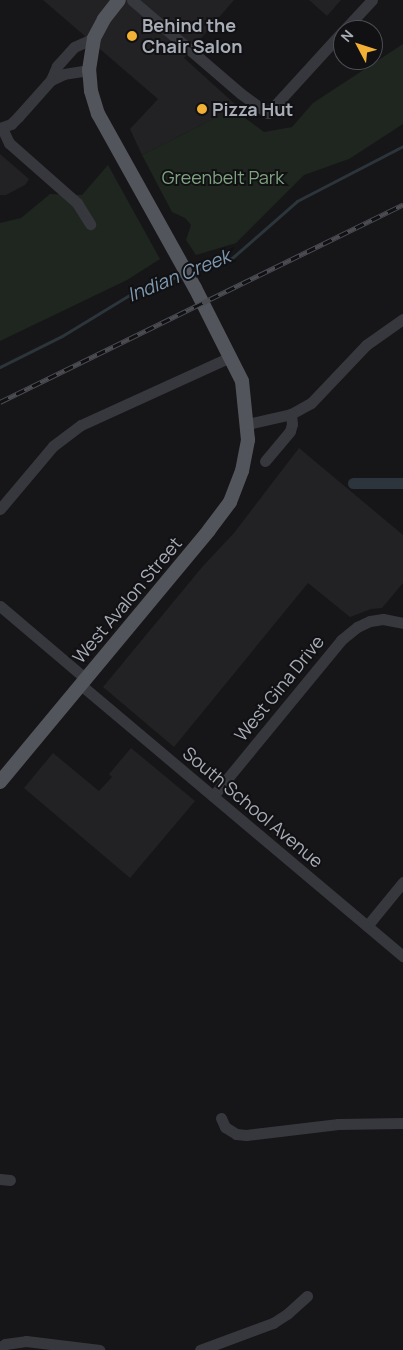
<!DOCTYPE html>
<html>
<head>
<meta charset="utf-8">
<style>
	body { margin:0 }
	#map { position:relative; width:403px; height:1350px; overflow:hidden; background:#161618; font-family:Manrope,sans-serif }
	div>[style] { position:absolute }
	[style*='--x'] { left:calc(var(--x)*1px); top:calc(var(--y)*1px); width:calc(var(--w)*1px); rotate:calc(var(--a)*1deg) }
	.built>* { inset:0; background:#222225 }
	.green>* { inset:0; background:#1e261f }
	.stream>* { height:3px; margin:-1.5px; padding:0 1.5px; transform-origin:1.5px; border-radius:1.5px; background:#2c353c }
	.canal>* { height:11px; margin:-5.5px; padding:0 5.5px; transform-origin:5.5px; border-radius:5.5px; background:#2c353c }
	.minor>* { height:11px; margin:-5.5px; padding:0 5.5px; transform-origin:5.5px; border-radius:5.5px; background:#37383d }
	.major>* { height:14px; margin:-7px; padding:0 7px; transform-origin:7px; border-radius:7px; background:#53555c }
	.rail>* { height:5px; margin-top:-2.5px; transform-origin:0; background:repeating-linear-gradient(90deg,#111113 0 9px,#4a4c52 0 18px); box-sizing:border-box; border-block:1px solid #4a4c52 }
	.dots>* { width:14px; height:14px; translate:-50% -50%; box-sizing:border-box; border:2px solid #111113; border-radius:50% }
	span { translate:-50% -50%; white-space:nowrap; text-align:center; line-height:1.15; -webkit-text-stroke:4px #111113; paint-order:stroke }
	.poi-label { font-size:18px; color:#a8adb8; font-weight:700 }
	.left { translate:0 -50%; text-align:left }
	.park-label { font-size:18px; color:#7fa381 }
	.street-label { font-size:18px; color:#a8adb8 }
	.water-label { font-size:19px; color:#7f9bb3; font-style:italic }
	.north { position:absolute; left:333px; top:20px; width:50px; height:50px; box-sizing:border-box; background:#111113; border:1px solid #4d4f55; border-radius:50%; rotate:310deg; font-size:14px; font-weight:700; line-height:20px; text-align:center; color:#a8adb8 }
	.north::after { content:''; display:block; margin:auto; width:18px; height:22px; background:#f2b134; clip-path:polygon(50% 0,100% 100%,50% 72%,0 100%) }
</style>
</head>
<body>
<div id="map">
	<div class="built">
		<div style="clip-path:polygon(43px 0,234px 0,184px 58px,236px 105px,233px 109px,142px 155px,130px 129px,158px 99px)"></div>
		<div style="clip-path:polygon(309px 0,341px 0,327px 16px)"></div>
		<div style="clip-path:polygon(0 154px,29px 179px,25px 185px,6px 195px,0 195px)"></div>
		<div style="clip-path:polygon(299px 448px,403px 535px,403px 583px,382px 608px,371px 609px,350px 617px,308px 583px,174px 747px,103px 687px,203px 566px,234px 533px)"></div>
		<div style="clip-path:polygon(131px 748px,195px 801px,130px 878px,24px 788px,53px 753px,99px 791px,112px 777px,109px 774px)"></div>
	</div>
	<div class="green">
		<div style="clip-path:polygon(403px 44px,403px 124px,349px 159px,304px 175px,236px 243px,196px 255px,186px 240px,191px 225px,185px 218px,172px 212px,142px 155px,233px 109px,264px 132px,292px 127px,313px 103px)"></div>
		<div style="clip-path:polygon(108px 165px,160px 259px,127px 280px,0 341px,0 223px,21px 218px,50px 194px,82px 195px)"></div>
	</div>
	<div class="stream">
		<div style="--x:191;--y:272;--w:43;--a:-18.9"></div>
		<div style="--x:232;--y:258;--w:86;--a:-41.2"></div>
		<div style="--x:297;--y:201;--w:119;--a:-27.4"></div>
		<div style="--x:0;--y:367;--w:69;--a:-26.6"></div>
		<div style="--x:62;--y:336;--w:87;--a:-31.3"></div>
		<div style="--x:136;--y:291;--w:49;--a:-19.2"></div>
	</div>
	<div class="canal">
		<div style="--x:353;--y:483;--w:50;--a:0"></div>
	</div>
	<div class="minor">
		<div style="--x:132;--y:0;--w:143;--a:40.7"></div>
		<div style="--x:240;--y:93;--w:34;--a:36"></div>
		<div style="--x:268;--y:113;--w:111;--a:-47.6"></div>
		<div style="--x:344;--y:30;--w:41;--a:-47"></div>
		<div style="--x:89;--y:70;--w:25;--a:171"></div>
		<div style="--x:64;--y:74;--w:14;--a:155"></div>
		<div style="--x:51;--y:80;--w:15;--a:-67"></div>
		<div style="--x:57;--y:66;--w:25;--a:-48"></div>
		<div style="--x:74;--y:47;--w:22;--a:-24"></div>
		<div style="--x:0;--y:128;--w:12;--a:-20"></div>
		<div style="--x:11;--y:124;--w:10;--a:-45"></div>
		<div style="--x:18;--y:117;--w:50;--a:-48.3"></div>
		<div style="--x:2;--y:128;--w:17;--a:65"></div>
		<div style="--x:9;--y:143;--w:91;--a:41.4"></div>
		<div style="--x:77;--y:203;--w:25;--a:58"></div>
		<div style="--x:248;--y:424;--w:44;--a:-13.1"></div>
		<div style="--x:291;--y:414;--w:23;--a:-29"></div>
		<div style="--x:311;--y:403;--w:80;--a:-46.5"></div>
		<div style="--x:366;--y:345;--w:45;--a:-35.1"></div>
		<div style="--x:265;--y:461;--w:39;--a:-50"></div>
		<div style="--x:290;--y:431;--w:7;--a:-74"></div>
		<div style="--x:292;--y:424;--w:10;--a:-96"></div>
		<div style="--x:0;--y:509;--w:82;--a:-49.9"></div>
		<div style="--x:53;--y:446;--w:35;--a:-37"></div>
		<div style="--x:81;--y:425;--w:164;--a:-24.5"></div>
		<div style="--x:0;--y:606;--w:113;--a:40.3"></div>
		<div style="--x:81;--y:685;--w:421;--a:40.1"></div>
		<div style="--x:213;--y:796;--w:202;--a:-50.6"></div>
		<div style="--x:341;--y:640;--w:21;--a:-39"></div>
		<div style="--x:357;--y:627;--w:14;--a:-25"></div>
		<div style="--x:370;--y:621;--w:13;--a:-9"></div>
		<div style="--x:383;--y:619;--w:20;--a:11"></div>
		<div style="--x:367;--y:926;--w:57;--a:-50.7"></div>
		<div style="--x:221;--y:1118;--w:10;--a:66"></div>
		<div style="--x:225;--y:1127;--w:13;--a:32"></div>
		<div style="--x:236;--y:1134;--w:10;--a:6"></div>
		<div style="--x:246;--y:1135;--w:93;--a:-6.8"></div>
		<div style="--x:338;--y:1124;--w:65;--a:-0.9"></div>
		<div style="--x:0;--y:1179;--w:10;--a:6"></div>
		<div style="--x:0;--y:1347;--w:6;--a:-31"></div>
		<div style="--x:5;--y:1344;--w:21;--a:-8"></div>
		<div style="--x:26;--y:1341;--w:74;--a:7"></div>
		<div style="--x:200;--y:1350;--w:78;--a:-20.3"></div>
		<div style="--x:273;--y:1323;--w:17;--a:-33"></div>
		<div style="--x:287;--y:1314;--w:27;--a:-42"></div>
	</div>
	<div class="major">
		<div style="--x:0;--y:782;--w:327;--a:-50.3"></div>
		<div style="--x:209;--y:530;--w:35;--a:-53"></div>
		<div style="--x:230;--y:502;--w:33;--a:-69"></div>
		<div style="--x:242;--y:471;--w:32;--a:-79"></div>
		<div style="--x:248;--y:440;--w:59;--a:-95.8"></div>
		<div style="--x:242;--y:381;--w:104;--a:-116.8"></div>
		<div style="--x:195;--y:288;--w:199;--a:-119.1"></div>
		<div style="--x:98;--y:114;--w:24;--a:-107"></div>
		<div style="--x:91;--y:91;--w:21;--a:-95"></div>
		<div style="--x:89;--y:70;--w:32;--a:-81"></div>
		<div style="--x:94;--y:38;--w:21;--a:-62"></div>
		<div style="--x:104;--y:19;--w:24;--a:-52"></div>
	</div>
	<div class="rail">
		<div style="--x:0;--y:402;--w:449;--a:-26.1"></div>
	</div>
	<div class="dots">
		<div style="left:132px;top:36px;background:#f2b134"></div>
		<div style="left:202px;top:109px;background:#f2b134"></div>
	</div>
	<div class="poi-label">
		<span class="left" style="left:142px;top:36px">Behind the<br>Chair Salon</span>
		<span class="left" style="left:212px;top:109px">Pizza Hut</span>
	</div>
	<div class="park-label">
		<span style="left:223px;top:177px">Greenbelt Park</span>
	</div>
	<div class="street-label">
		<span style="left:127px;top:600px;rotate:-50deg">West Avalon Street</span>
		<span style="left:279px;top:688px;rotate:-51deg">West Gina Drive</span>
		<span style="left:253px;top:807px;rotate:40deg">South School Avenue</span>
	</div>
	<div class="water-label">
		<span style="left:179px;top:276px;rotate:-22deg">Indian Creek</span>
	</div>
	<div class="north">N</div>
</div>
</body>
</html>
